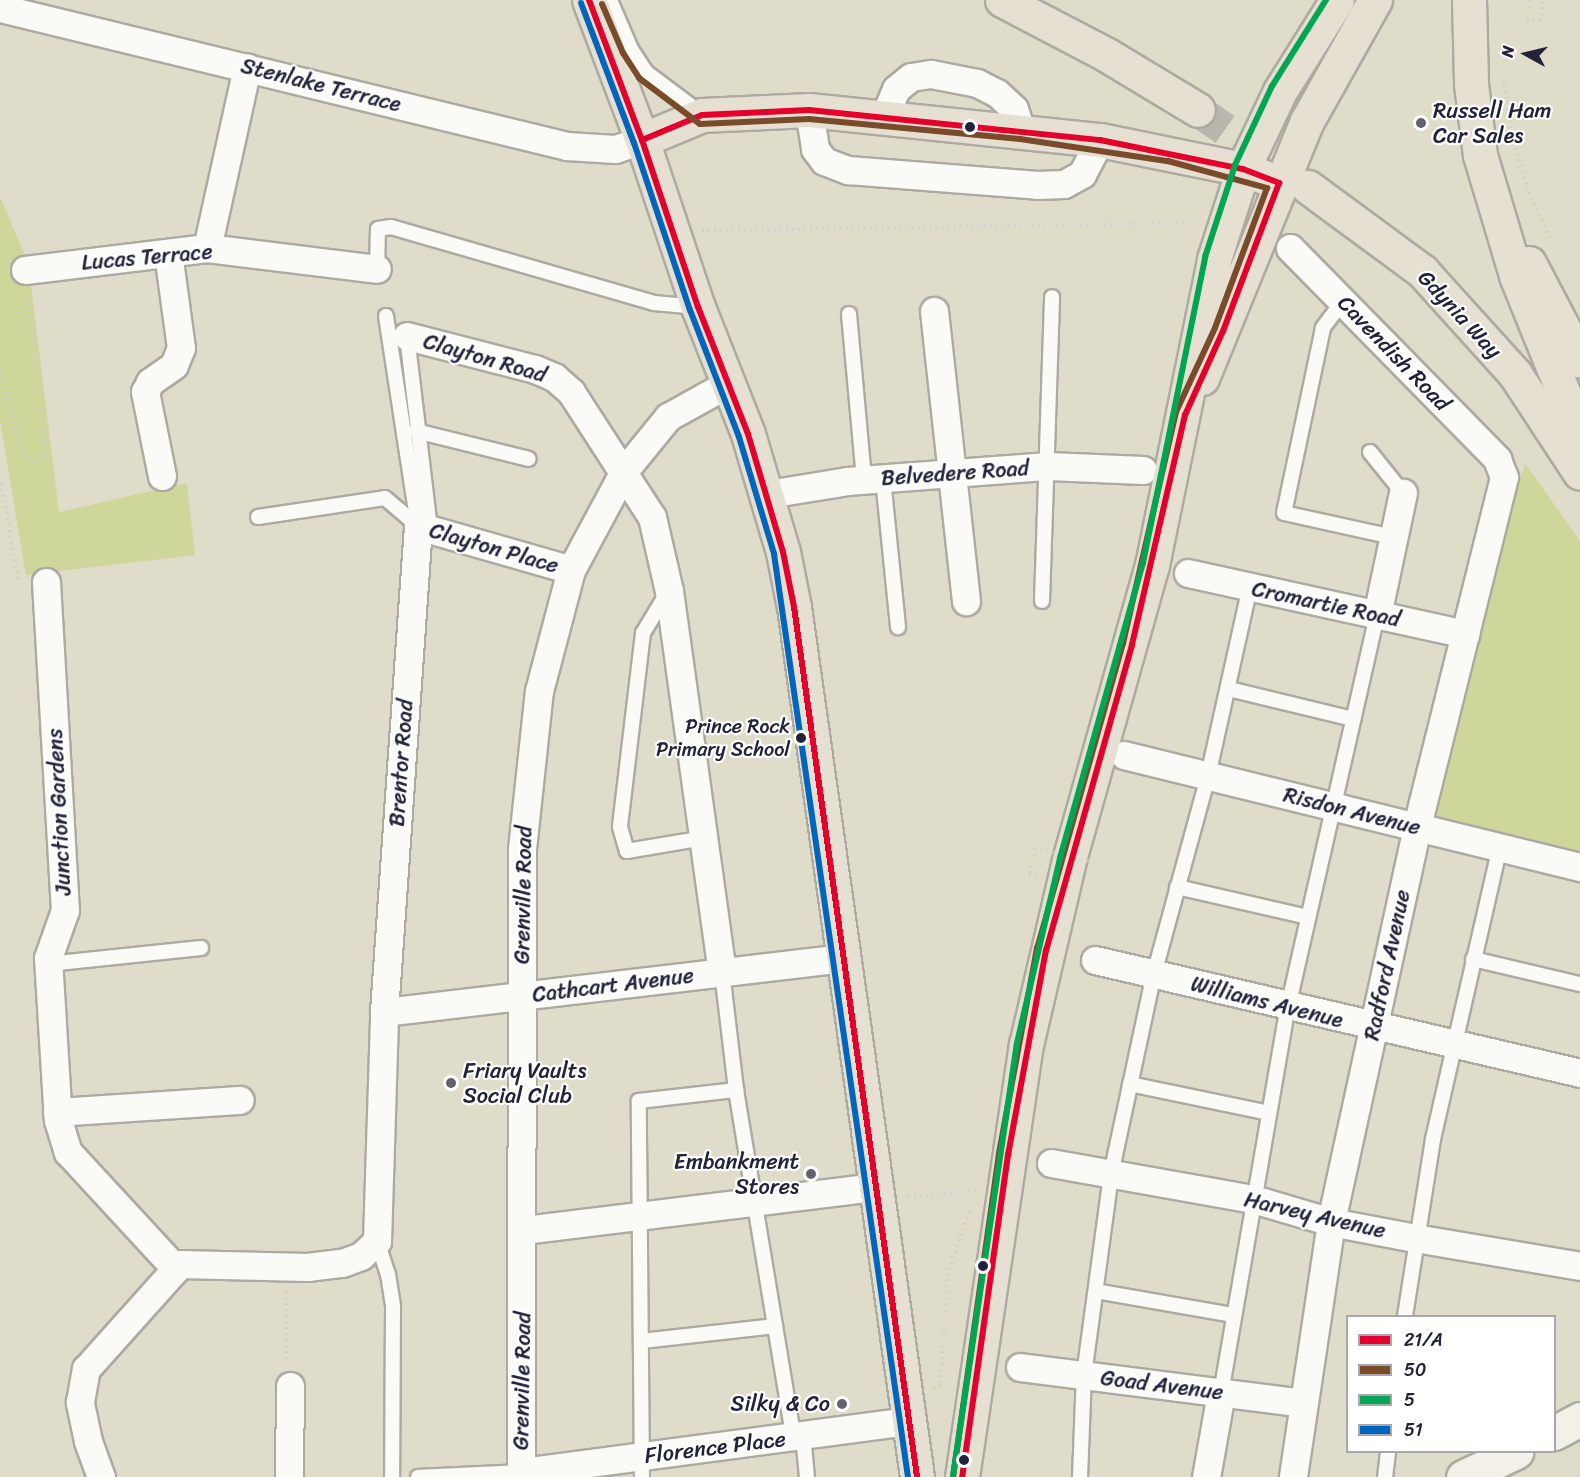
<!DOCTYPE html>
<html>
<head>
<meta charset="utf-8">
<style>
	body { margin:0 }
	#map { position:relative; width:1580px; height:1477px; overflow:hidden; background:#dfdcc9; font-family:Sriracha,sans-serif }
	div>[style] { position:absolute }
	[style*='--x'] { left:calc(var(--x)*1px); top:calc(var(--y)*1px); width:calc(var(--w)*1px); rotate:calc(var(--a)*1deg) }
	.green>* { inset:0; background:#ced69a }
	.primary-tunnel>* { height:33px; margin-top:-16.5px; transform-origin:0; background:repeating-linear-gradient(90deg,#b9b7ad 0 33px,transparent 0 49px) }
	.path>* { height:4px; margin-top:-2px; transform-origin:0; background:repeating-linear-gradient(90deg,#d0cfcc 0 1.5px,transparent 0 6px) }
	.roads { filter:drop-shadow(2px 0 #acaaa1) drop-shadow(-2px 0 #acaaa1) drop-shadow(0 2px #acaaa1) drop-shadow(0 -2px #acaaa1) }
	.lane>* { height:14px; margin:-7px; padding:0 7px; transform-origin:7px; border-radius:7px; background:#fafaf7 }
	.street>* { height:27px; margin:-13.5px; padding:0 13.5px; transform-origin:13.5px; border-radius:13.5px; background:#fafaf7 }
	.secondary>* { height:33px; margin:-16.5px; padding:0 16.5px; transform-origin:16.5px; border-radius:16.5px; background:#f3f0e8 }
	.primary>* { height:33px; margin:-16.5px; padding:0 16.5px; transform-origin:16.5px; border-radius:16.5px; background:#e6e0d3 }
	.path-bridge>* { height:4px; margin-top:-2px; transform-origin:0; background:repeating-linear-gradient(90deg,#d0cfcc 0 1.5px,transparent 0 6px) }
	.bus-1>* { height:6px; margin:-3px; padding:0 3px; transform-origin:3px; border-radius:3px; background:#e4002b }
	.bus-2>* { height:6px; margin:-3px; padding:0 3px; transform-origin:3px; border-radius:3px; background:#7a4b2a }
	.bus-3>* { height:6px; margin:-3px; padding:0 3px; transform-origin:3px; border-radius:3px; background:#00a651 }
	.bus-4>* { height:6px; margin:-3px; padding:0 3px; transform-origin:3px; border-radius:3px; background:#0065bd }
	.dots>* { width:16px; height:16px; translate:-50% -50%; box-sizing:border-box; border:3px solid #fff; border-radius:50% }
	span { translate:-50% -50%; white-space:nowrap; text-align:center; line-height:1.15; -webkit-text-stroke:4.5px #fff; paint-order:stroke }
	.bus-label { font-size:20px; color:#22223b }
	.right { translate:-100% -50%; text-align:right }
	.street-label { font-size:22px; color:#22223b }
	.poi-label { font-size:22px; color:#22223b }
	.left { translate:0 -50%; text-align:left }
	.legend { position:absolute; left:1346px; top:1315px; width:210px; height:138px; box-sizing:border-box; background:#fff; border:2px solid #a7a7b1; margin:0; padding:8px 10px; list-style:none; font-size:18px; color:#22223b }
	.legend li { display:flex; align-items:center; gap:12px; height:30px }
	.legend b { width:30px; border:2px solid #a7a7b1 }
	.north { position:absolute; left:1496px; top:24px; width:60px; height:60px; -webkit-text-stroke:4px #fff; paint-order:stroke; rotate:278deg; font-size:16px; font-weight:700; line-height:24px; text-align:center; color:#22223b }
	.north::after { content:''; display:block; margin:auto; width:21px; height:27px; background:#22223b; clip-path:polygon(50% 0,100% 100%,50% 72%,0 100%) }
</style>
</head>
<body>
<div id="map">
	<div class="green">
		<div style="clip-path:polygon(0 197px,28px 262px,59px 512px,187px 483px,195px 555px,26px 575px,0 420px)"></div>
		<div style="clip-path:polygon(1525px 463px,1580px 541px,1580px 854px,1428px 819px)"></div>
	</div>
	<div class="primary-tunnel">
		<div style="--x:1198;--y:110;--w:134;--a:35"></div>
	</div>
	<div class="path">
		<div style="--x:1530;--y:0;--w:19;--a:99"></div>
		<div style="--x:1527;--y:19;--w:14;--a:8"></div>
		<div style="--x:1541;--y:21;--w:21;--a:-85"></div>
		<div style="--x:1504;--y:79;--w:52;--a:82.3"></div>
		<div style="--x:1511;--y:131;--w:58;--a:74.1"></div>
		<div style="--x:1527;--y:187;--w:58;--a:65.6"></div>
		<div style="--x:702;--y:230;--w:494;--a:-0.8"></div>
		<div style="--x:0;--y:369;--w:90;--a:75.8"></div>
		<div style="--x:22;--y:456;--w:10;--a:29"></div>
		<div style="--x:31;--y:461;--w:13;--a:-18"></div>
		<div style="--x:43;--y:457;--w:15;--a:-82"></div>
		<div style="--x:45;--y:442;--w:147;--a:-96.6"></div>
		<div style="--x:0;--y:477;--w:105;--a:80.1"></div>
		<div style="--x:1035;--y:848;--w:28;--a:103"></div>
		<div style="--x:1029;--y:875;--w:7;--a:8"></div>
		<div style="--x:908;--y:1196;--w:67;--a:-4.3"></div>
		<div style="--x:286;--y:1359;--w:68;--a:-89.2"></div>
		<div style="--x:934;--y:1389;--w:9;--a:-41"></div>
		<div style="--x:941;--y:1383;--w:108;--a:-86.8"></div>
		<div style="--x:947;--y:1275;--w:68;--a:-71"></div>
	</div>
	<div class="roads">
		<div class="lane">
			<div style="--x:610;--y:0;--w:53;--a:66.8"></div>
			<div style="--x:631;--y:49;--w:27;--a:57"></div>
			<div style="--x:646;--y:72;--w:70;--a:36.9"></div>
			<div style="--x:377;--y:269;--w:40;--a:-88.6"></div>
			<div style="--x:378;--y:229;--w:13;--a:-9"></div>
			<div style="--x:391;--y:227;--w:274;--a:16.1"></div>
			<div style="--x:654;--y:303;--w:44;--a:5.2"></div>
			<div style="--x:1343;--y:301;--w:34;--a:127"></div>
			<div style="--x:1323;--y:328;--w:189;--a:101.9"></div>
			<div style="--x:1284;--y:513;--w:112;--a:12.4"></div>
			<div style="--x:849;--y:314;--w:167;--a:84.8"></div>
			<div style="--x:386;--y:316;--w:212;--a:81.3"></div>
			<div style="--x:407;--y:336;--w:194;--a:83.2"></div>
			<div style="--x:416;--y:431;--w:116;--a:13.9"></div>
			<div style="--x:1370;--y:452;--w:53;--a:51.2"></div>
			<div style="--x:883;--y:479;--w:149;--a:84.2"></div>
			<div style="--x:258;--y:517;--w:128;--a:-8.5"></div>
			<div style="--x:385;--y:498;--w:43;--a:40.3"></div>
			<div style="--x:666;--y:595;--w:44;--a:121.2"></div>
			<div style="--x:643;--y:633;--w:195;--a:96.8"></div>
			<div style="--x:620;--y:827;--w:25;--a:74"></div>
			<div style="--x:627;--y:851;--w:79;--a:-9.5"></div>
			<div style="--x:1042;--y:601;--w:304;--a:-88.1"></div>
			<div style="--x:1229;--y:689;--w:128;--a:13.6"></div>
			<div style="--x:1177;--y:887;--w:134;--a:12.9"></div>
			<div style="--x:1473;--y:959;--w:110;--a:13.2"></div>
			<div style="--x:48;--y:964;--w:154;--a:-6"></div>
			<div style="--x:722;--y:972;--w:119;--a:83.2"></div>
			<div style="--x:736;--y:1090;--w:351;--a:80.6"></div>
			<div style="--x:1130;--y:1084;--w:142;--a:11.8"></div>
			<div style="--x:377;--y:1241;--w:35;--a:72"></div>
			<div style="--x:388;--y:1274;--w:33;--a:81"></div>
			<div style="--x:393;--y:1307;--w:170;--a:90.3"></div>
			<div style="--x:1096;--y:1291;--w:140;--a:9.9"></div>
			<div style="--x:1405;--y:1316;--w:179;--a:-81"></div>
			<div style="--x:1433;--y:1139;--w:300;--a:-77.1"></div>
			<div style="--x:642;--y:1341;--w:134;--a:-6.4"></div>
			<div style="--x:1221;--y:1393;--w:392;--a:-80.2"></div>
			<div style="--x:1288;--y:1007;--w:402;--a:-77.2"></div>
			<div style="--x:803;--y:1435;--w:42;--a:84.6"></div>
			<div style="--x:418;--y:1477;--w:103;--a:-2.8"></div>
			<div style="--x:642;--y:1477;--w:376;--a:-90.5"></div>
			<div style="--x:639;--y:1101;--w:98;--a:-6.5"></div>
			<div style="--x:1080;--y:1477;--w:102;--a:-87.8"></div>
			<div style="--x:1084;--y:1375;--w:203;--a:-82.3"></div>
			<div style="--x:1111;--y:1174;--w:205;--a:-77.9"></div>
			<div style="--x:1154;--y:974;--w:205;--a:-74.7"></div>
			<div style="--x:1208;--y:776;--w:194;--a:-77.5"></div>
			<div style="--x:1385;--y:1477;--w:25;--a:-83"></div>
		</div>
		<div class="street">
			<div style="--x:0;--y:8;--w:584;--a:13.68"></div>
			<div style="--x:567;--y:146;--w:48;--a:3.6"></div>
			<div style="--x:615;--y:149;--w:28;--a:-18"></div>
			<div style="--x:809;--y:110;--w:39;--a:81"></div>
			<div style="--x:815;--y:149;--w:15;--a:53"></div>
			<div style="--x:824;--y:161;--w:26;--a:21"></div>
			<div style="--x:848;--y:170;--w:190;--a:4.5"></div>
			<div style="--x:1037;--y:185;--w:27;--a:-2"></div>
			<div style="--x:1064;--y:184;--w:21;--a:-29"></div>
			<div style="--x:1082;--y:174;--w:38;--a:-62"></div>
			<div style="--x:885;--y:115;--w:28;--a:-67"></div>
			<div style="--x:896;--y:89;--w:19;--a:-39"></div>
			<div style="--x:911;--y:77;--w:20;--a:-9"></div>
			<div style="--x:931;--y:74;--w:47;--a:11.1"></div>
			<div style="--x:977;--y:83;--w:22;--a:27"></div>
			<div style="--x:997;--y:93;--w:23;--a:43"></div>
			<div style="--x:1014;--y:109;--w:22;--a:72"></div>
			<div style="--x:207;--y:248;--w:185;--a:-77.5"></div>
			<div style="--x:1290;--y:248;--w:296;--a:45.5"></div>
			<div style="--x:1497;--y:459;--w:19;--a:69"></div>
			<div style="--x:1504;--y:477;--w:361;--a:104"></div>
			<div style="--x:1417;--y:827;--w:404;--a:102.3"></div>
			<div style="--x:1331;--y:1222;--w:258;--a:98.5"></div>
			<div style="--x:25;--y:270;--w:183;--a:-6.9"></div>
			<div style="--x:207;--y:248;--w:171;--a:7"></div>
			<div style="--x:934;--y:311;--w:292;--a:83.7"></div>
			<div style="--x:407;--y:336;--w:132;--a:14.5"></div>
			<div style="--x:535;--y:369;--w:21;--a:23"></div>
			<div style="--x:554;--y:377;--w:23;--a:41"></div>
			<div style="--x:571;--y:392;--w:149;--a:57.1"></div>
			<div style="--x:652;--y:517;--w:76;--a:77.1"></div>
			<div style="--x:669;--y:591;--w:385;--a:82.1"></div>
			<div style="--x:162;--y:476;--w:86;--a:-101.4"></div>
			<div style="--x:145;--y:392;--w:11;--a:-63"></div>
			<div style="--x:150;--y:382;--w:29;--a:-35"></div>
			<div style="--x:174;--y:365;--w:18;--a:-68"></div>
			<div style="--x:181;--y:348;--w:96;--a:-97.8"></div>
			<div style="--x:768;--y:494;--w:80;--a:-9.3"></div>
			<div style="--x:847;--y:481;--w:202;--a:-4.3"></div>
			<div style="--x:1048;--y:466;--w:95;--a:2.4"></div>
			<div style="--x:1188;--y:573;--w:284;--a:12.4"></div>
			<div style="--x:46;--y:582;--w:329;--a:86.7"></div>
			<div style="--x:65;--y:910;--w:51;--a:109.5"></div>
			<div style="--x:48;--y:958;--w:162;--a:86.5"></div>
			<div style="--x:58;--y:1120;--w:34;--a:73"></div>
			<div style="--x:68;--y:1152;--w:159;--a:47.3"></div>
			<div style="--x:1377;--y:615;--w:125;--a:-78"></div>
			<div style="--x:1124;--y:755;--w:470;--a:13.8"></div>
			<div style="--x:1095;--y:960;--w:498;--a:13.1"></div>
			<div style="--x:384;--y:1012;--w:462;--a:-6.7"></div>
			<div style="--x:57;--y:1112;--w:183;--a:-3.8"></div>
			<div style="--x:1051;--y:1163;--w:205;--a:10.1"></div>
			<div style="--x:1253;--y:1199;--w:81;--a:16.4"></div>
			<div style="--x:1331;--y:1222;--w:86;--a:10.8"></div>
			<div style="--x:1415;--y:1238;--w:167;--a:9.6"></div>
			<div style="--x:524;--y:1230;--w:355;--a:-7"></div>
			<div style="--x:1020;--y:1367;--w:286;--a:7.2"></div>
			<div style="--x:521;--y:1472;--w:391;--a:-7.5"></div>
			<div style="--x:101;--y:1477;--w:38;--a:-110"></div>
			<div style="--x:88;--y:1441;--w:40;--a:-102"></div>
			<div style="--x:80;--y:1402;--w:34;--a:-80"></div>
			<div style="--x:86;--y:1369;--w:141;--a:-48.2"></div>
			<div style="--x:180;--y:1264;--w:127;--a:1.4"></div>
			<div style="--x:307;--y:1267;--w:35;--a:-7"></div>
			<div style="--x:342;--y:1263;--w:20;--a:-20"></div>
			<div style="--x:361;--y:1256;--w:22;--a:-43"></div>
			<div style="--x:377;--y:1241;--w:229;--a:-88.2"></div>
			<div style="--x:384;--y:1012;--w:487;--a:-86"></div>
			<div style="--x:418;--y:526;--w:159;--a:16"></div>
			<div style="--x:289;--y:1477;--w:91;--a:-89.4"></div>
			<div style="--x:521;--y:1477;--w:628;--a:-89.91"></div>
			<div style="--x:522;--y:849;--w:159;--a:-83.9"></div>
			<div style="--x:539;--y:691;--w:125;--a:-75.2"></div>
			<div style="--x:571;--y:570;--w:112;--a:-61.8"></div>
			<div style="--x:624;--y:471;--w:70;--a:-50.8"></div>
			<div style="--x:668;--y:417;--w:70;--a:-29.1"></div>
			<div style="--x:1206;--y:1477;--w:85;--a:-79.9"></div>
		</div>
		<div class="secondary">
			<div style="--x:1554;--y:1433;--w:30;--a:-28"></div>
			<div style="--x:1463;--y:1477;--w:59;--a:-25.3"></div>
		</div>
		<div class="primary">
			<div style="--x:589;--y:0;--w:150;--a:69.3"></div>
			<div style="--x:642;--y:140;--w:176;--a:71.5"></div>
			<div style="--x:698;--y:307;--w:136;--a:68.5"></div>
			<div style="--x:748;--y:434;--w:123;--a:73.5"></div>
			<div style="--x:783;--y:552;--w:56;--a:78.7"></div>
			<div style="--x:794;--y:607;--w:879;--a:81.95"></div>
			<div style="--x:1002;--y:0;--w:119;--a:27.6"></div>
			<div style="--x:1107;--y:55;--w:106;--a:31.1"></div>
			<div style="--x:1469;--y:0;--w:84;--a:88.6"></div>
			<div style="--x:1471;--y:84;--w:72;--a:82.8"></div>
			<div style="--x:1480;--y:155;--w:128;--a:73.3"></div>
			<div style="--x:1517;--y:278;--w:168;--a:68"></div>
			<div style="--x:642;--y:140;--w:65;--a:-22.6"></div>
			<div style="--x:702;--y:115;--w:107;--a:-2.7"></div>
			<div style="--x:809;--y:110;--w:293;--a:5.9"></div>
			<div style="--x:1100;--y:140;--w:146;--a:11.5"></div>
			<div style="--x:1243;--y:169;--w:39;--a:21"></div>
			<div style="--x:1308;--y:187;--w:142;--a:36.4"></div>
			<div style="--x:1422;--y:271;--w:139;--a:47.9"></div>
			<div style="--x:1515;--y:374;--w:118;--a:56.7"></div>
			<div style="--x:1529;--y:263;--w:110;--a:62.3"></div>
			<div style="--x:1202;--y:378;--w:278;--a:-67.8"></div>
			<div style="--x:1307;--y:121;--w:139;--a:-60.7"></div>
			<div style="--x:962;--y:1477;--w:437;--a:-81.6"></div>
			<div style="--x:1026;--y:1045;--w:190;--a:-76.9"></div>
			<div style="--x:1069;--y:860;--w:306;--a:-74.3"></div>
			<div style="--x:1152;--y:565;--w:312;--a:-78.5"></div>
			<div style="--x:1214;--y:259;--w:95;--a:-72.1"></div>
			<div style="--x:1243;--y:169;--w:86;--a:-64.6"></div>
			<div style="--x:1280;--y:91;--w:107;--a:-57.9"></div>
		</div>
	</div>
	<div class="path-bridge">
		<div style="--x:1035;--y:848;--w:68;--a:13.6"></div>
	</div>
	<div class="bus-1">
		<div style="--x:589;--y:0;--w:150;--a:69.3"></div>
		<div style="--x:642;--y:140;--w:176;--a:71.5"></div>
		<div style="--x:698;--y:307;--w:136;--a:68.5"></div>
		<div style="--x:748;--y:434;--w:123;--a:73.5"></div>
		<div style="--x:783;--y:552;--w:56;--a:78.7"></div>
		<div style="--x:794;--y:607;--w:879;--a:81.95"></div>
		<div style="--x:642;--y:140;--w:65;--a:-22.6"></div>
		<div style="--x:702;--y:115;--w:107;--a:-2.7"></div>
		<div style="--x:809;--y:110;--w:293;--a:5.9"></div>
		<div style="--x:1100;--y:140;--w:146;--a:11.5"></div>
		<div style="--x:1243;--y:169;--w:39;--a:21"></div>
		<div style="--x:1279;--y:183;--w:158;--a:110.7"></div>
		<div style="--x:1223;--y:331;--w:92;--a:114.3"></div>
		<div style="--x:1185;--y:415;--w:236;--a:103"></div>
		<div style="--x:1132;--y:645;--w:317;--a:105.7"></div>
		<div style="--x:1046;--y:950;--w:208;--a:100.5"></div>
		<div style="--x:1008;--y:1155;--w:325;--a:98.1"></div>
	</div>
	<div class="bus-2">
		<div style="--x:602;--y:4;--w:53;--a:66.8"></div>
		<div style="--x:623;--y:53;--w:30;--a:57"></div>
		<div style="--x:639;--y:78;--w:76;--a:37"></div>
		<div style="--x:700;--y:124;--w:109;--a:-2.6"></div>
		<div style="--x:809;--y:119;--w:212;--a:5.4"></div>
		<div style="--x:1020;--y:139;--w:150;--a:8.5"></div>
		<div style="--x:1168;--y:161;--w:103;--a:15.3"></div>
		<div style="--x:1267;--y:188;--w:149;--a:110.4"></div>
		<div style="--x:1215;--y:328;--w:93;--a:114.9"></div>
		<div style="--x:1176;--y:412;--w:237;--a:102.9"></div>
		<div style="--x:1123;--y:643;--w:317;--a:105.7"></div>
		<div style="--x:1037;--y:948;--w:209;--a:100.5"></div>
		<div style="--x:999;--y:1154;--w:325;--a:98.1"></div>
	</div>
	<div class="bus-3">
		<div style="--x:953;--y:1476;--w:438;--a:-81.6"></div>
		<div style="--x:1017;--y:1043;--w:190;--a:-76.9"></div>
		<div style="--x:1060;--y:858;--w:306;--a:-74.3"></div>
		<div style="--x:1143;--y:563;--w:312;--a:-78.5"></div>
		<div style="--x:1205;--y:257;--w:97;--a:-71.9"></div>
		<div style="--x:1235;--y:165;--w:87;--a:-64.9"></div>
		<div style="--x:1272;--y:86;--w:102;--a:-57.9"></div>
	</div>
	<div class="bus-4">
		<div style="--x:581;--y:3;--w:150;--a:69.3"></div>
		<div style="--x:634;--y:143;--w:176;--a:71.5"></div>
		<div style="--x:690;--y:310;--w:136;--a:68.9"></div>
		<div style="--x:739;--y:437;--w:122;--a:73.3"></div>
		<div style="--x:774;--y:554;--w:933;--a:81.74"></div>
	</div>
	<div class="dots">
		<div style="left:1421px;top:123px;background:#64636d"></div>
		<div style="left:970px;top:127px;background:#22223b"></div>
		<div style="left:801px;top:738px;background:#22223b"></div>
		<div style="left:451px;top:1083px;background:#64636d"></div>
		<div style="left:811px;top:1174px;background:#64636d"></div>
		<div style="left:983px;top:1266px;background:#22223b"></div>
		<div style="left:842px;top:1404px;background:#64636d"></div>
		<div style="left:964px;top:1460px;background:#22223b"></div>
	</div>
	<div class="bus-label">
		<span class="right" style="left:790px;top:738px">Prince Rock<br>Primary School</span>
	</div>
	<div class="street-label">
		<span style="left:321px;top:85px;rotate:14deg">Stenlake Terrace</span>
		<span style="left:147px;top:257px;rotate:-5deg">Lucas Terrace</span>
		<span style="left:1460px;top:314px;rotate:47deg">Gdynia Way</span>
		<span style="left:1394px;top:353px;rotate:46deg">Cavendish Road</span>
		<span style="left:485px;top:358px;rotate:16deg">Clayton Road</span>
		<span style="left:955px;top:473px;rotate:-4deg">Belvedere Road</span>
		<span style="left:494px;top:548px;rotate:16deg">Clayton Place</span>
		<span style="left:1326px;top:604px;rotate:12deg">Cromartie Road</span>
		<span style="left:401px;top:763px;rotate:-86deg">Brentor Road</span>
		<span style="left:1352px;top:811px;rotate:14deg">Risdon Avenue</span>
		<span style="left:59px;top:812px;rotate:-93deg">Junction Gardens</span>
		<span style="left:523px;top:895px;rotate:-89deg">Grenville Road</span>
		<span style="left:1387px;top:965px;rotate:-78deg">Radford Avenue</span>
		<span style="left:613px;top:985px;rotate:-7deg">Cathcart Avenue</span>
		<span style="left:1267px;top:1002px;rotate:14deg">Williams Avenue</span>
		<span style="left:1315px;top:1215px;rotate:13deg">Harvey Avenue</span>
		<span style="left:522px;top:1381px;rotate:-89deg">Grenville Road</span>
		<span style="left:1162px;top:1385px;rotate:7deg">Goad Avenue</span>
		<span style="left:715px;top:1447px;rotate:-7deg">Florence Place</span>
	</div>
	<div class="poi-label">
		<span class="left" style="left:1433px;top:123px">Russell Ham<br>Car Sales</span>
		<span class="left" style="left:463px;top:1083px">Friary Vaults<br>Social Club</span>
		<span class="right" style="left:799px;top:1174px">Embankment<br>Stores</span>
		<span class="right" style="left:830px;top:1404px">Silky &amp; Co</span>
	</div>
	<ul class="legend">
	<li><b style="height:8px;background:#e4002b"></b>21/A</li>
	<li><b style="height:8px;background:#7a4b2a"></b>50</li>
	<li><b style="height:8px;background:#00a651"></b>5</li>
	<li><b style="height:8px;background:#0065bd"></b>51</li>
	</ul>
	<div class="north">N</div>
</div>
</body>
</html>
